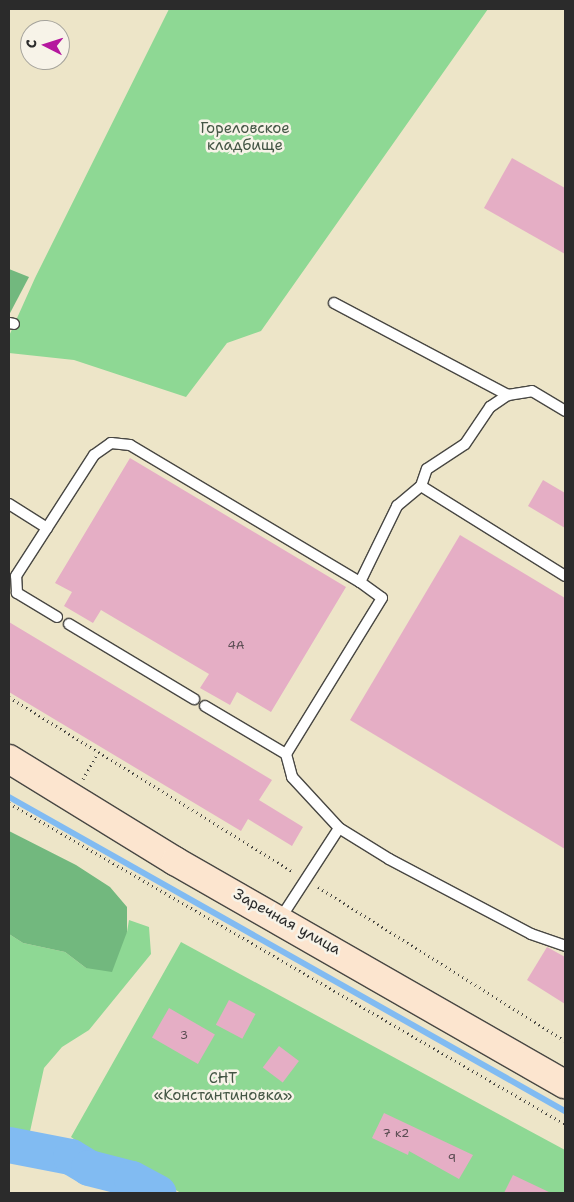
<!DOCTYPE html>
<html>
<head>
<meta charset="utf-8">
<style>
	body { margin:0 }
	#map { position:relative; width:574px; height:1202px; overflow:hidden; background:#ede5c8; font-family:"Shantell Sans",sans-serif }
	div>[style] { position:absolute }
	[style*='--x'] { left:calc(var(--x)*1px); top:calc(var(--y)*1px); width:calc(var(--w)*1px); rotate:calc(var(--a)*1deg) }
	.green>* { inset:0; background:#8ed894 }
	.forest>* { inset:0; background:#72b87e }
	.stream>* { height:6px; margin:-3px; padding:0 3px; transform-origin:3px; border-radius:3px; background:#81bbf2 }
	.river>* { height:36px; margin:-18px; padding:0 18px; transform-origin:18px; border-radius:18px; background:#81bbf2 }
	.building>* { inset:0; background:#e5aec5; transform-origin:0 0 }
	.path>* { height:3px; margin-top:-1.5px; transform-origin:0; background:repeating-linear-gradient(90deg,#484743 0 1px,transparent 0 5px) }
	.roads { filter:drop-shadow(1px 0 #484743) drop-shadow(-1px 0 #484743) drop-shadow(0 1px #484743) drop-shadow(0 -1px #484743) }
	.lane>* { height:10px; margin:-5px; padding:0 5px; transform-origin:5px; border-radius:5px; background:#fff }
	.secondary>* { height:28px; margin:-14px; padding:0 14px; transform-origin:14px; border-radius:14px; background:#fce5cf }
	span { translate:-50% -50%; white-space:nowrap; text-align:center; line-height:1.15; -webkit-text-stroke:5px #f7f3e8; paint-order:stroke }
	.number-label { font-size:12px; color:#5a4c52 }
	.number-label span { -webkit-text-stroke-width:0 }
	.park-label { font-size:15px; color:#445645 }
	.street-label { font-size:15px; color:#2b2b2b }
	.frame { position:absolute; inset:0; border:10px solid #2b2b2b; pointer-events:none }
	.north { position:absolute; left:20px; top:20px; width:50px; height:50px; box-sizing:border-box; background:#f7f3e8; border:1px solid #a5a39c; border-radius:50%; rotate:275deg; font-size:14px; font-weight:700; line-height:20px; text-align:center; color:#2b2b2b }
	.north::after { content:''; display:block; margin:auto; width:18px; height:22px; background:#b5179e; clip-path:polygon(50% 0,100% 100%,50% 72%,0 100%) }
</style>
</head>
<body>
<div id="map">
	<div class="green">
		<div style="clip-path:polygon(169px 9px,488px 9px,261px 331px,227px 343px,186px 397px,74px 360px,9px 353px,9px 336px,35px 278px)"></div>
		<div style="clip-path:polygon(129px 920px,149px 927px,151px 954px,89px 1030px,62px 1047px,44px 1068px,29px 1136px,9px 1129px,9px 934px,23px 943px,65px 952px,86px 968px,127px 932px)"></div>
		<div style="clip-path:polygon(181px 942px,565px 1150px,565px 1193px,181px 1193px,145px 1173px,104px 1160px,71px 1137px)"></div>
	</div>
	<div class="forest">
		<div style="clip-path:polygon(9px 269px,29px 277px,9px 315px)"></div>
		<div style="clip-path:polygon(9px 831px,76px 865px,110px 887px,127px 907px,127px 932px,112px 972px,86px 968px,65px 952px,23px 943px,9px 934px)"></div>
	</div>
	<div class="stream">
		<div style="--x:9;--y:797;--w:639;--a:29.46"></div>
	</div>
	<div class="river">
		<div style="--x:9;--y:1145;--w:63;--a:11"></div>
		<div style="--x:71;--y:1157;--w:21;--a:31"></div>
		<div style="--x:89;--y:1168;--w:44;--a:14.3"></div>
		<div style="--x:132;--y:1179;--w:30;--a:28"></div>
	</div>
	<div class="building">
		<div style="clip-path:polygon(512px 158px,565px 188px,565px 254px,484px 208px)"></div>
		<div style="clip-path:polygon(130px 458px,346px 587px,271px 712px,237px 692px,230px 705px,200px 688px,209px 674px,101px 610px,93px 623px,64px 606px,72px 592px,55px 583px)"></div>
		<div style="clip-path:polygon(543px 480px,565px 493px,565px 528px,528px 506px)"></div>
		<div style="clip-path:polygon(460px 535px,565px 598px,565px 849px,350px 720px)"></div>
		<div style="clip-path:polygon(9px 622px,272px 780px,259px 800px,303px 827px,292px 846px,248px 819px,241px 831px,9px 692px)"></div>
		<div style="clip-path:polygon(547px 947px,565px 957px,565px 1004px,527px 980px)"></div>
		<div style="left:229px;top:1000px;width:30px;height:28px;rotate:28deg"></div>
		<div style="left:169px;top:1008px;width:53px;height:34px;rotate:30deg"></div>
		<div style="left:279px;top:1046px;width:25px;height:27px;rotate:37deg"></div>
		<div style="clip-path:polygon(384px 1113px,473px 1155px,459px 1179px,409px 1151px,408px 1155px,372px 1138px)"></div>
		<div style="clip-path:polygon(513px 1175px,551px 1193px,504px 1193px)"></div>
	</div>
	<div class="path">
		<div style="--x:9;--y:697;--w:334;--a:31.6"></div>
		<div style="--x:83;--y:779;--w:30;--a:-60"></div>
		<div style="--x:9;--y:803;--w:642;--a:30"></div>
		<div style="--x:318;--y:887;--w:291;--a:31.9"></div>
	</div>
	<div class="roads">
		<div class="lane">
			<div style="--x:334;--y:303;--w:197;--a:27.9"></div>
			<div style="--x:9;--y:323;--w:5;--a:11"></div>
			<div style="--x:421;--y:486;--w:18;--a:-71"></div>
			<div style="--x:427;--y:469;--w:45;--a:-33.3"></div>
			<div style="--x:465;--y:444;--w:45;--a:-56"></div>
			<div style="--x:490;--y:407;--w:22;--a:-34"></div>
			<div style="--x:508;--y:395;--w:24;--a:-9"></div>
			<div style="--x:532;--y:391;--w:39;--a:31"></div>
			<div style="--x:9;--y:504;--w:45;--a:32.3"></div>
			<div style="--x:360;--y:582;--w:85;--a:-64"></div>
			<div style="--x:397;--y:506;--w:31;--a:-40"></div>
			<div style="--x:421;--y:486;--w:170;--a:32"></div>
			<div style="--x:57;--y:617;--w:47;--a:-149"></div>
			<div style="--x:17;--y:593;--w:17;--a:-93"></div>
			<div style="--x:16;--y:576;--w:144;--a:-57.2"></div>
			<div style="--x:94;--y:455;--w:21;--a:-35"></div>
			<div style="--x:111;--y:443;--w:19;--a:6"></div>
			<div style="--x:130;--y:445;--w:268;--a:30.8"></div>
			<div style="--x:360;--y:582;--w:27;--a:36"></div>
			<div style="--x:382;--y:598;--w:183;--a:121.6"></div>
			<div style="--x:286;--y:754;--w:24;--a:75"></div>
			<div style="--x:292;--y:777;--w:69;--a:47.3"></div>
			<div style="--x:339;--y:828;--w:59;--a:31.8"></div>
			<div style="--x:389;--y:859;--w:161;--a:27.8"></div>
			<div style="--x:531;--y:934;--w:36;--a:19"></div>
			<div style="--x:69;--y:624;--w:146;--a:31"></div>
			<div style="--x:205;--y:706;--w:94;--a:30.7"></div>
			<div style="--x:280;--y:919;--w:108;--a:-57"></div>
		</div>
		<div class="secondary">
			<div style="--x:9;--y:759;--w:195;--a:31.6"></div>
			<div style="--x:175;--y:861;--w:449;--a:29.8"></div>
		</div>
	</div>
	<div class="number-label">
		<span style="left:236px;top:646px">4А</span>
		<span style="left:184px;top:1036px">3</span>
		<span style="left:396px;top:1134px">7 к2</span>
		<span style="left:452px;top:1159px">9</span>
	</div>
	<div class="park-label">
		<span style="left:245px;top:137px">Гореловское<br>кладбище</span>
		<span style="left:223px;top:1087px">СНТ<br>«Константиновка»</span>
	</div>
	<div class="street-label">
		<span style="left:287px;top:922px;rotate:29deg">Заречная улица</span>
	</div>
	<div class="frame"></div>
	<div class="north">С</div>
</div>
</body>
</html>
